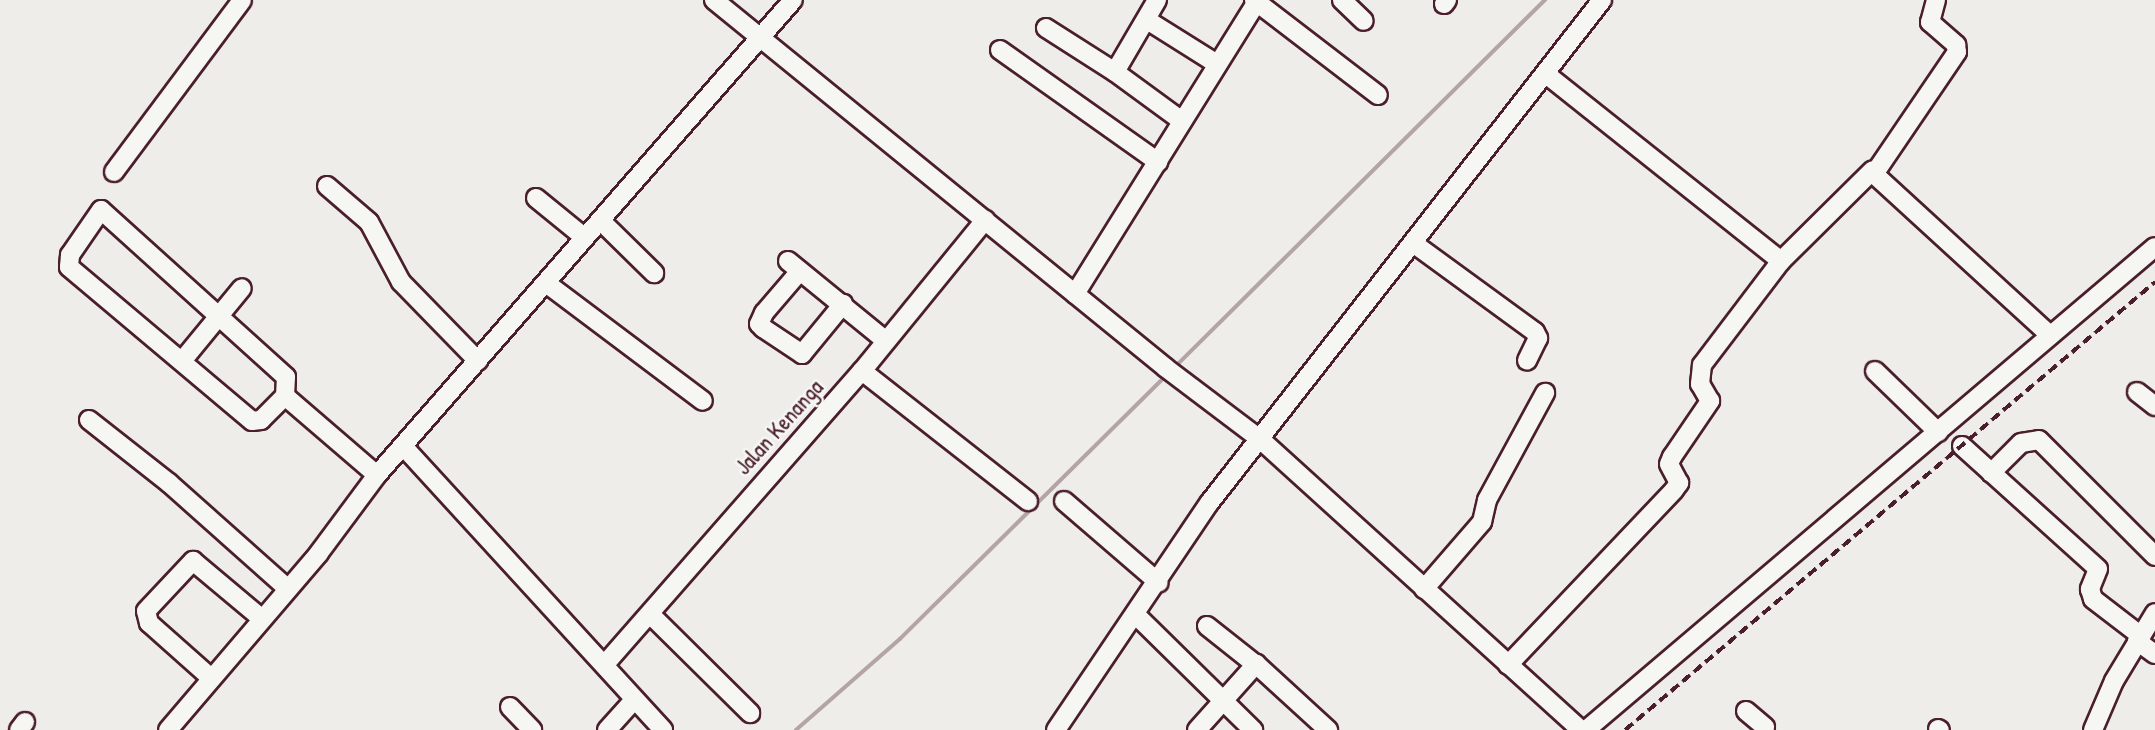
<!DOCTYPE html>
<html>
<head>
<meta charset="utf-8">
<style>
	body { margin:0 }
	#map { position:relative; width:2155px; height:730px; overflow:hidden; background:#efedea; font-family:"Patrick Hand",sans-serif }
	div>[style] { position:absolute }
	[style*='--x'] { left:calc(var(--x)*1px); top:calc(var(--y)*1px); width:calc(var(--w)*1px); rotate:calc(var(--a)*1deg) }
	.stream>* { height:3.5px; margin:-1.75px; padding:0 1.75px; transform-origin:1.75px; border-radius:1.75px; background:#b4a4a5 }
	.roads { filter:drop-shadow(2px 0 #4a1f2b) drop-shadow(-2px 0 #4a1f2b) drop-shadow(0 2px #4a1f2b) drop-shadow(0 -2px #4a1f2b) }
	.minor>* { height:18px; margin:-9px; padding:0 9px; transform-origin:9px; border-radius:9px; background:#f6f6f2 }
	.rail>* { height:3.5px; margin-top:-1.75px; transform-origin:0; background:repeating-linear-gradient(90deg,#4a1f2b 0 10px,transparent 0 15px) }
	span { translate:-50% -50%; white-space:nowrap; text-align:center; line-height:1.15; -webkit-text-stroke:5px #f6f6f2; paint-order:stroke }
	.street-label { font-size:23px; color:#4a1f2b }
</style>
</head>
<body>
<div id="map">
	<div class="stream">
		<div style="--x:1174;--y:368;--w:523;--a:-44.77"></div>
		<div style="--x:796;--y:730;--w:138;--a:-41.2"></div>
		<div style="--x:900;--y:639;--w:374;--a:-44.7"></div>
	</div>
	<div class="roads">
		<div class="minor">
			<div style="--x:714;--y:0;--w:583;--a:39.15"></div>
			<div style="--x:1166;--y:368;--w:118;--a:37.1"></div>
			<div style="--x:1260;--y:439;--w:433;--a:42.2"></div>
			<div style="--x:1157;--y:0;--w:83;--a:120.3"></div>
			<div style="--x:1115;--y:72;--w:83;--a:36.2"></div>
			<div style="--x:1254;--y:0;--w:156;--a:37.5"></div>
			<div style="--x:1342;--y:0;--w:30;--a:44"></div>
			<div style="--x:1936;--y:0;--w:23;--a:105"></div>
			<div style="--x:1930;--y:22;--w:35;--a:41"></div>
			<div style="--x:1956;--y:45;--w:7;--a:82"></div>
			<div style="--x:1957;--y:52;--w:148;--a:124.2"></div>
			<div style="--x:1874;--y:174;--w:239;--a:42.5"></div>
			<div style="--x:1444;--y:4;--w:5;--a:-53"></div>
			<div style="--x:1147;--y:20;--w:83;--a:32.2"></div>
			<div style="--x:1046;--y:28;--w:82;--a:32.5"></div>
			<div style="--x:1000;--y:50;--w:194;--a:35.3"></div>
			<div style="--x:114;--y:172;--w:214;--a:-53.3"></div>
			<div style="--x:327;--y:186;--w:55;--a:40.6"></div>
			<div style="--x:369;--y:222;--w:68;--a:61.9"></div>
			<div style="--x:401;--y:282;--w:110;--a:45.7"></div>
			<div style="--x:536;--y:198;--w:63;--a:39.2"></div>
			<div style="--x:600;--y:220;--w:76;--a:44.5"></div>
			<div style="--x:1413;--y:243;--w:151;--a:36.1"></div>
			<div style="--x:1535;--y:332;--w:7;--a:63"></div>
			<div style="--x:1538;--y:338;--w:25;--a:116"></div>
			<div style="--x:788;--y:261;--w:125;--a:39.2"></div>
			<div style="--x:1781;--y:261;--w:129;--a:-44.7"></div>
			<div style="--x:800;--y:271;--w:55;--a:130.6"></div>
			<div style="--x:764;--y:313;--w:12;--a:114"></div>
			<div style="--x:759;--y:324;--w:6;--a:45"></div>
			<div style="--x:763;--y:328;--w:47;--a:33.7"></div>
			<div style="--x:802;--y:354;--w:65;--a:-50.6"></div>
			<div style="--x:546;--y:283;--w:196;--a:36.9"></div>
			<div style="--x:1075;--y:294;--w:346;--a:-58.1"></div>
			<div style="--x:182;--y:361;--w:94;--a:-50.6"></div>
			<div style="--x:862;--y:371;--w:211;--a:38.1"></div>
			<div style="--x:1875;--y:371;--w:88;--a:44.1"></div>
			<div style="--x:2137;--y:392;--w:23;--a:38"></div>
			<div style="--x:285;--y:396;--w:19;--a:-87"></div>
			<div style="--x:286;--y:377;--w:249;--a:-137.9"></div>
			<div style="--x:101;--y:210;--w:55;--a:124.6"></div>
			<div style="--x:70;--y:255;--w:12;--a:95"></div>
			<div style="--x:69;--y:267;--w:239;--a:40.1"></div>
			<div style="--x:252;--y:421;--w:9;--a:-6"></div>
			<div style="--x:261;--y:420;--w:34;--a:-45"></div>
			<div style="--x:285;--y:396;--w:121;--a:40.7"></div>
			<div style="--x:89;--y:420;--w:102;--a:38.2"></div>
			<div style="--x:169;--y:483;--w:158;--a:41.7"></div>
			<div style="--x:403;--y:446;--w:385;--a:47.5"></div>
			<div style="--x:1962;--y:446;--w:183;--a:42.1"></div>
			<div style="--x:2098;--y:569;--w:22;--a:112"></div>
			<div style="--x:2090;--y:589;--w:10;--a:73"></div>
			<div style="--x:2093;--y:599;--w:61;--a:37.6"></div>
			<div style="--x:1991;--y:473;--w:42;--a:-45"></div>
			<div style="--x:2021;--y:443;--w:18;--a:-9"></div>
			<div style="--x:2039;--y:440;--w:164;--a:45"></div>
			<div style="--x:1064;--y:501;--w:125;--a:40.8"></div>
			<div style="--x:1424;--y:589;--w:89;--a:-49.1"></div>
			<div style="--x:1482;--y:522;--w:23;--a:-77"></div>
			<div style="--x:1487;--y:500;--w:122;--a:-61.5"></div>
			<div style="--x:650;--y:614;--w:141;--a:44.7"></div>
			<div style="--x:1137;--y:616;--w:163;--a:44.5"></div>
			<div style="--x:1207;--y:626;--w:61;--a:38.4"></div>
			<div style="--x:2137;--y:641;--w:22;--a:36"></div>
			<div style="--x:606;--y:663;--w:388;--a:-48.8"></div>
			<div style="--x:862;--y:371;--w:195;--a:-50.8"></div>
			<div style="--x:1508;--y:665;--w:241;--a:-46.5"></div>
			<div style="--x:1674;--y:490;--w:9;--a:-54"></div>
			<div style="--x:1679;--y:483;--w:21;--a:-118"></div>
			<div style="--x:1669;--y:464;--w:8;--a:-67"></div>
			<div style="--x:1672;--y:457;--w:68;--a:-55.8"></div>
			<div style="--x:1710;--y:401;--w:20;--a:-120"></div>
			<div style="--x:1700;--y:384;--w:19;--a:-84"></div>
			<div style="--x:1702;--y:365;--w:131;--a:-52.8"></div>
			<div style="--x:1781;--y:261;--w:299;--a:-141.5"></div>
			<div style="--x:211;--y:678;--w:83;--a:-138.4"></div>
			<div style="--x:149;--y:623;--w:12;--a:-104"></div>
			<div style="--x:146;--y:611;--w:69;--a:-46.8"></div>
			<div style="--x:193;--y:561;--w:89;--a:40"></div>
			<div style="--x:510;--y:707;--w:32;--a:46"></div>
			<div style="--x:1746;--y:711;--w:25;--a:40"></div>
			<div style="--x:1938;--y:729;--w:2;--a:27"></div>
			<div style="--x:19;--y:730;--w:10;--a:-53"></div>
			<div style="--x:168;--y:730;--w:233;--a:-49.5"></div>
			<div style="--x:319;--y:553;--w:97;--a:-53.4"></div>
			<div style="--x:377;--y:475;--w:631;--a:-48.79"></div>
			<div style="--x:607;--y:730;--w:40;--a:-48"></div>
			<div style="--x:1056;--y:730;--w:275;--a:-56"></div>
			<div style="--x:1210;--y:502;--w:637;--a:-52.01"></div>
			<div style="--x:1197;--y:730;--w:89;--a:-48.2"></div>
			<div style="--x:1256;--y:664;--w:98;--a:42.5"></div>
			<div style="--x:1586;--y:730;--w:746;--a:-40.33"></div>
			<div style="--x:2093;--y:730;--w:53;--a:-66.8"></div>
			<div style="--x:2114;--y:681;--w:79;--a:-58.9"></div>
		</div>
	</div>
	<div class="rail">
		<div style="--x:1625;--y:730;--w:694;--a:-40.21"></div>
	</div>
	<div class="street-label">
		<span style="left:779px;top:427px;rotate:-48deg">Jalan Kenanga</span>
	</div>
</div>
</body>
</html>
